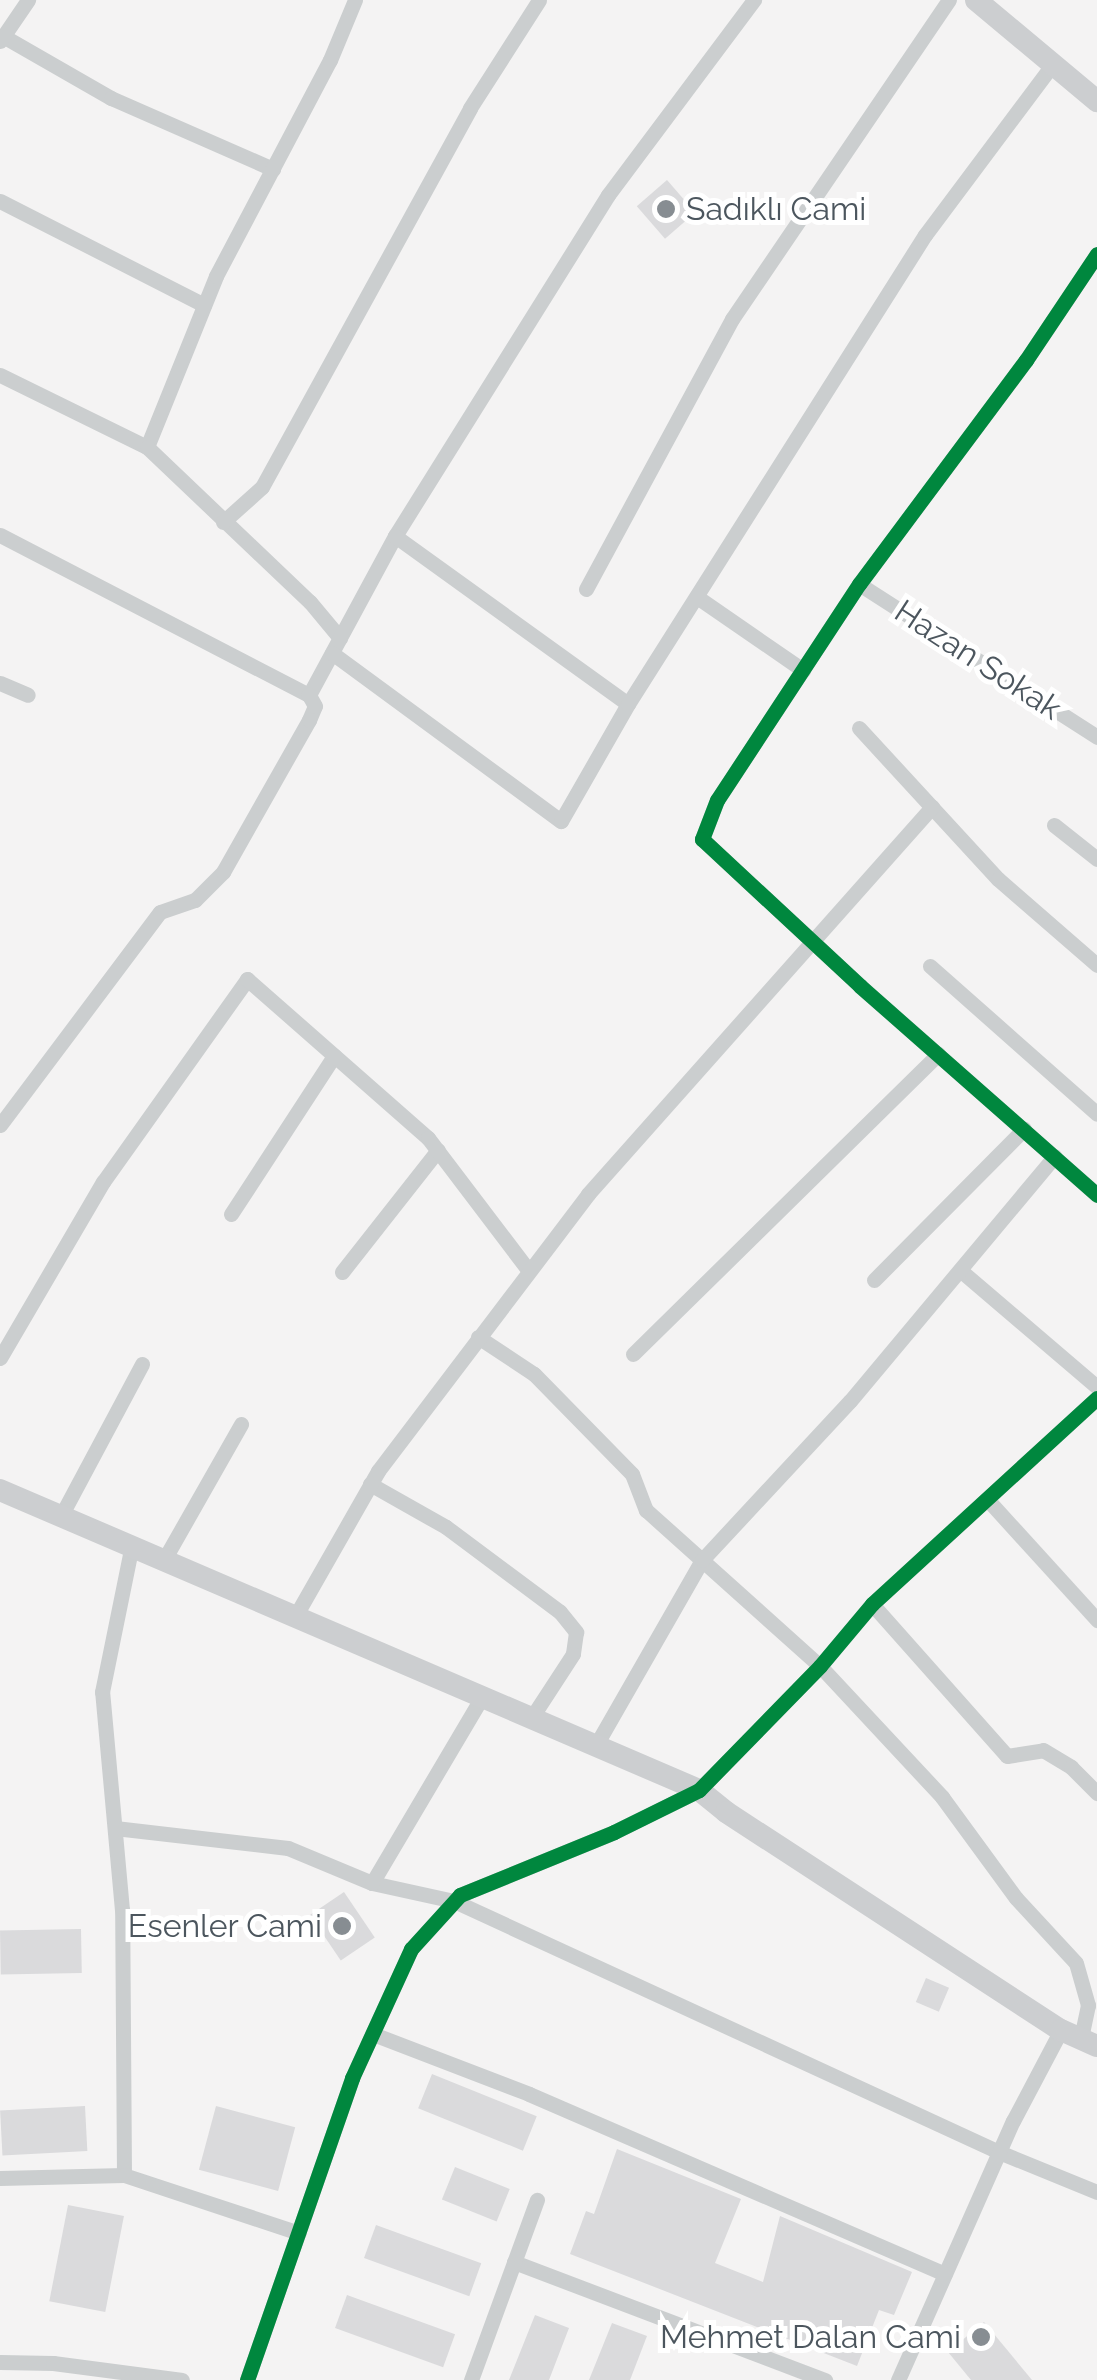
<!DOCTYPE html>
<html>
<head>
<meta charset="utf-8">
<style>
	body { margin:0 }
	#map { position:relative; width:1097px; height:2380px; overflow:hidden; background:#f4f3f3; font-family:Raleway,sans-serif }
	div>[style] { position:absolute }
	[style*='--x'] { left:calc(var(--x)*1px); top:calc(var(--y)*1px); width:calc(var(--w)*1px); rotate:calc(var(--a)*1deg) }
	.building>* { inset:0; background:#dadadc; transform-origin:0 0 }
	.street>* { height:15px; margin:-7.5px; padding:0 7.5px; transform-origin:7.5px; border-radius:7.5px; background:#cbcecf }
	.secondary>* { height:22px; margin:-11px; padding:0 11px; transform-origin:11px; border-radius:11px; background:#ccced0 }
	.cycleway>* { height:15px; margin:-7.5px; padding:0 7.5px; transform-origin:7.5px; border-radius:7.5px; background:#00873e }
	.dots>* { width:28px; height:28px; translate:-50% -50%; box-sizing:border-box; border:5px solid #fff; border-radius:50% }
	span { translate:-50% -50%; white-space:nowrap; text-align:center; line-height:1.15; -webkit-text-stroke:10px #fff; paint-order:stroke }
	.poi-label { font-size:32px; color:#4c565e }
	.left { translate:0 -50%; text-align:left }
	.right { translate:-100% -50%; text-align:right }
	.street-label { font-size:32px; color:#4c565e }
</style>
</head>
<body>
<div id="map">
	<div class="building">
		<div style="left:667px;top:180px;width:43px;height:40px;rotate:49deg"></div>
		<div style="left:344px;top:1892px;width:55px;height:41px;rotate:56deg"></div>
		<div style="left:81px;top:1929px;width:44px;height:81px;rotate:89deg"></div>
		<div style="left:926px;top:1978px;width:25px;height:26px;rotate:23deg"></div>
		<div style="left:432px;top:2074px;width:113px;height:37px;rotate:22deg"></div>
		<div style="left:85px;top:2106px;width:45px;height:85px;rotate:87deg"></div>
		<div style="left:216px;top:2106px;width:82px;height:66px;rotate:15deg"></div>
		<div style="clip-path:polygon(617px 2149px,741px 2199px,715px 2263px,763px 2282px,780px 2216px,912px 2272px,894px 2315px,879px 2310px,857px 2366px,570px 2254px,586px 2211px,594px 2214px)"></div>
		<div style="left:455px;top:2167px;width:59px;height:35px;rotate:22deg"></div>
		<div style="left:68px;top:2205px;width:57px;height:98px;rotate:11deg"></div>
		<div style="left:376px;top:2225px;width:112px;height:35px;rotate:20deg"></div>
		<div style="left:347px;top:2295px;width:115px;height:35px;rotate:20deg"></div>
		<div style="clip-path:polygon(535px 2315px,569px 2328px,549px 2380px,509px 2380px)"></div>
		<div style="clip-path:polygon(984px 2322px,1032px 2380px,971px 2380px,948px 2352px)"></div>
		<div style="clip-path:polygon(612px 2323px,647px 2336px,630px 2380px,589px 2380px)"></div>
	</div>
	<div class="street">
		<div style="--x:3;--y:36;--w:125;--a:29.9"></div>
		<div style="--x:111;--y:98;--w:177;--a:23.7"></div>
		<div style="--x:0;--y:41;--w:50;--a:-55.7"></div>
		<div style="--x:0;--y:201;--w:229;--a:27"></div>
		<div style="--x:1097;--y:254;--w:128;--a:123.8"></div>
		<div style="--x:1026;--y:360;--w:279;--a:126.7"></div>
		<div style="--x:859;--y:584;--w:258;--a:123.3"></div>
		<div style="--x:717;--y:800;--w:42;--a:111"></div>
		<div style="--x:702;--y:839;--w:216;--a:42.9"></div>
		<div style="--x:860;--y:986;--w:316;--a:41.4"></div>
		<div style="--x:0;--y:375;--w:164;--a:26.1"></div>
		<div style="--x:147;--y:447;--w:184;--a:-68"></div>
		<div style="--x:216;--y:276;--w:244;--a:-62.2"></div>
		<div style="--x:330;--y:60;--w:65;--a:-67.4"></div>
		<div style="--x:147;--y:447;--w:225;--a:43.6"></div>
		<div style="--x:310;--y:602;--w:47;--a:50.2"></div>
		<div style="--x:223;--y:522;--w:52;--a:-41.9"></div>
		<div style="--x:262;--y:487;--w:432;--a:-61.2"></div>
		<div style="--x:470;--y:108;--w:128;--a:-57.4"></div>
		<div style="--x:0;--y:535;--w:348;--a:27.4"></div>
		<div style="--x:309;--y:695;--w:181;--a:-61.6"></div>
		<div style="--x:395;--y:536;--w:402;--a:-58"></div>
		<div style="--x:608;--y:195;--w:244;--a:-53.2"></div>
		<div style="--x:395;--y:536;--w:287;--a:35.8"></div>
		<div style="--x:859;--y:584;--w:283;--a:32.7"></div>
		<div style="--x:586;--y:589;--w:307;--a:-61.6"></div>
		<div style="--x:732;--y:319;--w:386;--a:-55.8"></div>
		<div style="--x:697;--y:597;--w:129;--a:34.6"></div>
		<div style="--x:332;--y:653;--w:284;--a:36.3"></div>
		<div style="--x:561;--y:821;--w:135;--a:-60.2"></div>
		<div style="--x:628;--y:704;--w:555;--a:-57.66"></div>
		<div style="--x:925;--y:235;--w:212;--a:-53.2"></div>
		<div style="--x:0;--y:683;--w:30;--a:23"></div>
		<div style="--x:859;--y:728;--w:205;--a:47.4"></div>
		<div style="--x:998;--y:879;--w:131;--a:41"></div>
		<div style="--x:1054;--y:825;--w:55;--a:38.3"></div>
		<div style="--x:930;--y:966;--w:223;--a:41.5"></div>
		<div style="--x:0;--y:1125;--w:266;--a:-53.1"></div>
		<div style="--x:160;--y:912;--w:37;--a:-19"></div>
		<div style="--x:195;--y:900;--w:40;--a:-45"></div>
		<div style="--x:223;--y:872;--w:175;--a:-60.5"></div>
		<div style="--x:309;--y:720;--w:15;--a:-67"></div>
		<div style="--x:315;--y:706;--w:13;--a:-119"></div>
		<div style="--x:231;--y:1214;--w:189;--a:-56.9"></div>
		<div style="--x:960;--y:1270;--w:180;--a:40.5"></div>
		<div style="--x:342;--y:1272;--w:155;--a:-51.8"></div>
		<div style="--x:874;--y:1280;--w:213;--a:-45.2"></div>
		<div style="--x:478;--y:1337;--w:67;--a:33.5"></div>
		<div style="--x:534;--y:1374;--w:140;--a:45.6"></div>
		<div style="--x:632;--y:1474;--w:39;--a:69"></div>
		<div style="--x:646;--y:1510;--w:234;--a:41.9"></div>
		<div style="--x:820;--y:1666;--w:179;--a:47"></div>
		<div style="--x:942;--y:1797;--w:125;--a:53.8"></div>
		<div style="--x:1016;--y:1898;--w:88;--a:47.3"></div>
		<div style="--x:1076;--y:1963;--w:44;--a:74.1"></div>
		<div style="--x:1088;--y:2005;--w:35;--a:102"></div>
		<div style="--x:633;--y:1354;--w:428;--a:-44.5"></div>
		<div style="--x:0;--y:1358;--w:204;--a:-59.7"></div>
		<div style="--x:103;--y:1182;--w:249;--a:-54.6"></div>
		<div style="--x:247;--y:979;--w:241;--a:41.3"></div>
		<div style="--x:428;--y:1138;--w:167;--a:52.8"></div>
		<div style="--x:370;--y:1484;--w:87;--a:29.5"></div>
		<div style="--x:446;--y:1527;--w:142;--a:36.7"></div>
		<div style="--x:560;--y:1612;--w:26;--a:51"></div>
		<div style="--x:576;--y:1632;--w:22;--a:98"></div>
		<div style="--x:573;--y:1654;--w:75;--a:123.1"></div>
		<div style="--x:987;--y:1499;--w:164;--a:47.7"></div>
		<div style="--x:62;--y:1514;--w:170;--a:-61.9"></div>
		<div style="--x:165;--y:1558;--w:154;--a:-60.4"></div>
		<div style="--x:872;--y:1604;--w:203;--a:48.4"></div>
		<div style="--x:1007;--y:1756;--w:36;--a:-9"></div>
		<div style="--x:1043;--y:1750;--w:33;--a:31"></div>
		<div style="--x:1071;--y:1767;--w:37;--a:45"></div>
		<div style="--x:296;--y:1615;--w:166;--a:-60.3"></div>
		<div style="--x:378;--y:1471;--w:348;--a:-52.8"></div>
		<div style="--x:588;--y:1194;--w:518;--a:-48.37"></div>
		<div style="--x:596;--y:1745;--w:213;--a:-60.2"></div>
		<div style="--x:702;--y:1560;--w:217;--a:-47.1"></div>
		<div style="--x:850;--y:1401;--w:319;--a:-50.1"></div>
		<div style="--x:115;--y:1828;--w:174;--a:6.6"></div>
		<div style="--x:288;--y:1848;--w:91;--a:22.6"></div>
		<div style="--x:372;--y:1883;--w:84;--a:12.4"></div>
		<div style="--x:454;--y:1901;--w:600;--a:24.73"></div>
		<div style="--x:999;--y:2152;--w:106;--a:22.2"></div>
		<div style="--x:372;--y:1883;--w:218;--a:-59.4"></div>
		<div style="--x:373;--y:2034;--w:167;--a:21"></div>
		<div style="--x:529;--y:2094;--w:453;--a:23.4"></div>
		<div style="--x:124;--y:2175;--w:265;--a:-90.4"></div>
		<div style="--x:122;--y:1910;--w:219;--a:-95.2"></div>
		<div style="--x:102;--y:1692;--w:151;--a:-78.5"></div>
		<div style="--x:0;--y:2178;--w:124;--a:-1.4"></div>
		<div style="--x:124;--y:2175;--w:184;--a:18.3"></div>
		<div style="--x:514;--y:2262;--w:333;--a:20.8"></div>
		<div style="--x:0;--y:2362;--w:53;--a:1.1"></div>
		<div style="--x:53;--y:2363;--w:130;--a:7.5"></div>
		<div style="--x:247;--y:2380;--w:320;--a:-70.8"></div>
		<div style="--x:352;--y:2078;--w:142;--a:-65.4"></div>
		<div style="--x:411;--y:1949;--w:73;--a:-47.8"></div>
		<div style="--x:460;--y:1895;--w:166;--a:-22.2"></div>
		<div style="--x:614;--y:1832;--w:95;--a:-26.3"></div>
		<div style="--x:699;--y:1790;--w:173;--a:-45.7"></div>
		<div style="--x:820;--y:1666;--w:81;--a:-50"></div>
		<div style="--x:872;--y:1604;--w:305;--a:-42.5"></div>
		<div style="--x:471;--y:2380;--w:192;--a:-69.9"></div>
		<div style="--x:898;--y:2380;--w:283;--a:-66.1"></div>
		<div style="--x:1013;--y:2121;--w:103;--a:-62.2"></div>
	</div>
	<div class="secondary">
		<div style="--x:976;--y:0;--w:158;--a:39.9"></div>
		<div style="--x:0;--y:1490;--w:761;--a:23.23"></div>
		<div style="--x:699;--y:1790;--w:35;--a:39"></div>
		<div style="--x:726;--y:1812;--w:400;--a:33.1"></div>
		<div style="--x:1061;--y:2030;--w:39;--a:24"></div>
	</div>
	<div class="cycleway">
		<div style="--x:1097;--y:254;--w:128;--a:123.8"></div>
		<div style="--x:1026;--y:360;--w:279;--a:126.7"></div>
		<div style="--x:859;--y:584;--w:258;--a:123.3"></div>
		<div style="--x:717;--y:800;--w:42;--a:111"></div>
		<div style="--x:702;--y:839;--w:216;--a:42.9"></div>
		<div style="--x:860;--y:986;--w:316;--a:41.4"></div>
		<div style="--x:247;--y:2380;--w:320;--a:-70.8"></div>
		<div style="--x:352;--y:2078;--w:142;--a:-65.4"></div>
		<div style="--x:411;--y:1949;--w:73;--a:-47.8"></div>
		<div style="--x:460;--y:1895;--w:166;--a:-22.2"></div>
		<div style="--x:614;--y:1832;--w:95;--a:-26.3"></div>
		<div style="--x:699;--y:1790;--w:173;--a:-45.7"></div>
		<div style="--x:820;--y:1666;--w:81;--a:-50"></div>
		<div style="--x:872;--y:1604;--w:305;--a:-42.5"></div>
	</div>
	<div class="dots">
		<div style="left:666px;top:209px;background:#878d92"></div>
		<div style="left:342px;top:1926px;background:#878d92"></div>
		<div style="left:981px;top:2337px;background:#878d92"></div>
	</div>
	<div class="poi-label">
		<span class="left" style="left:686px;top:209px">Sadıklı Cami</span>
		<span class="right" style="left:322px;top:1926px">Esenler Cami</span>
		<span class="right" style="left:961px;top:2337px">Mehmet Dalan Cami</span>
	</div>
	<div class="street-label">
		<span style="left:978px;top:660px;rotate:33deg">Hazan Sokak</span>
	</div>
</div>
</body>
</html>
